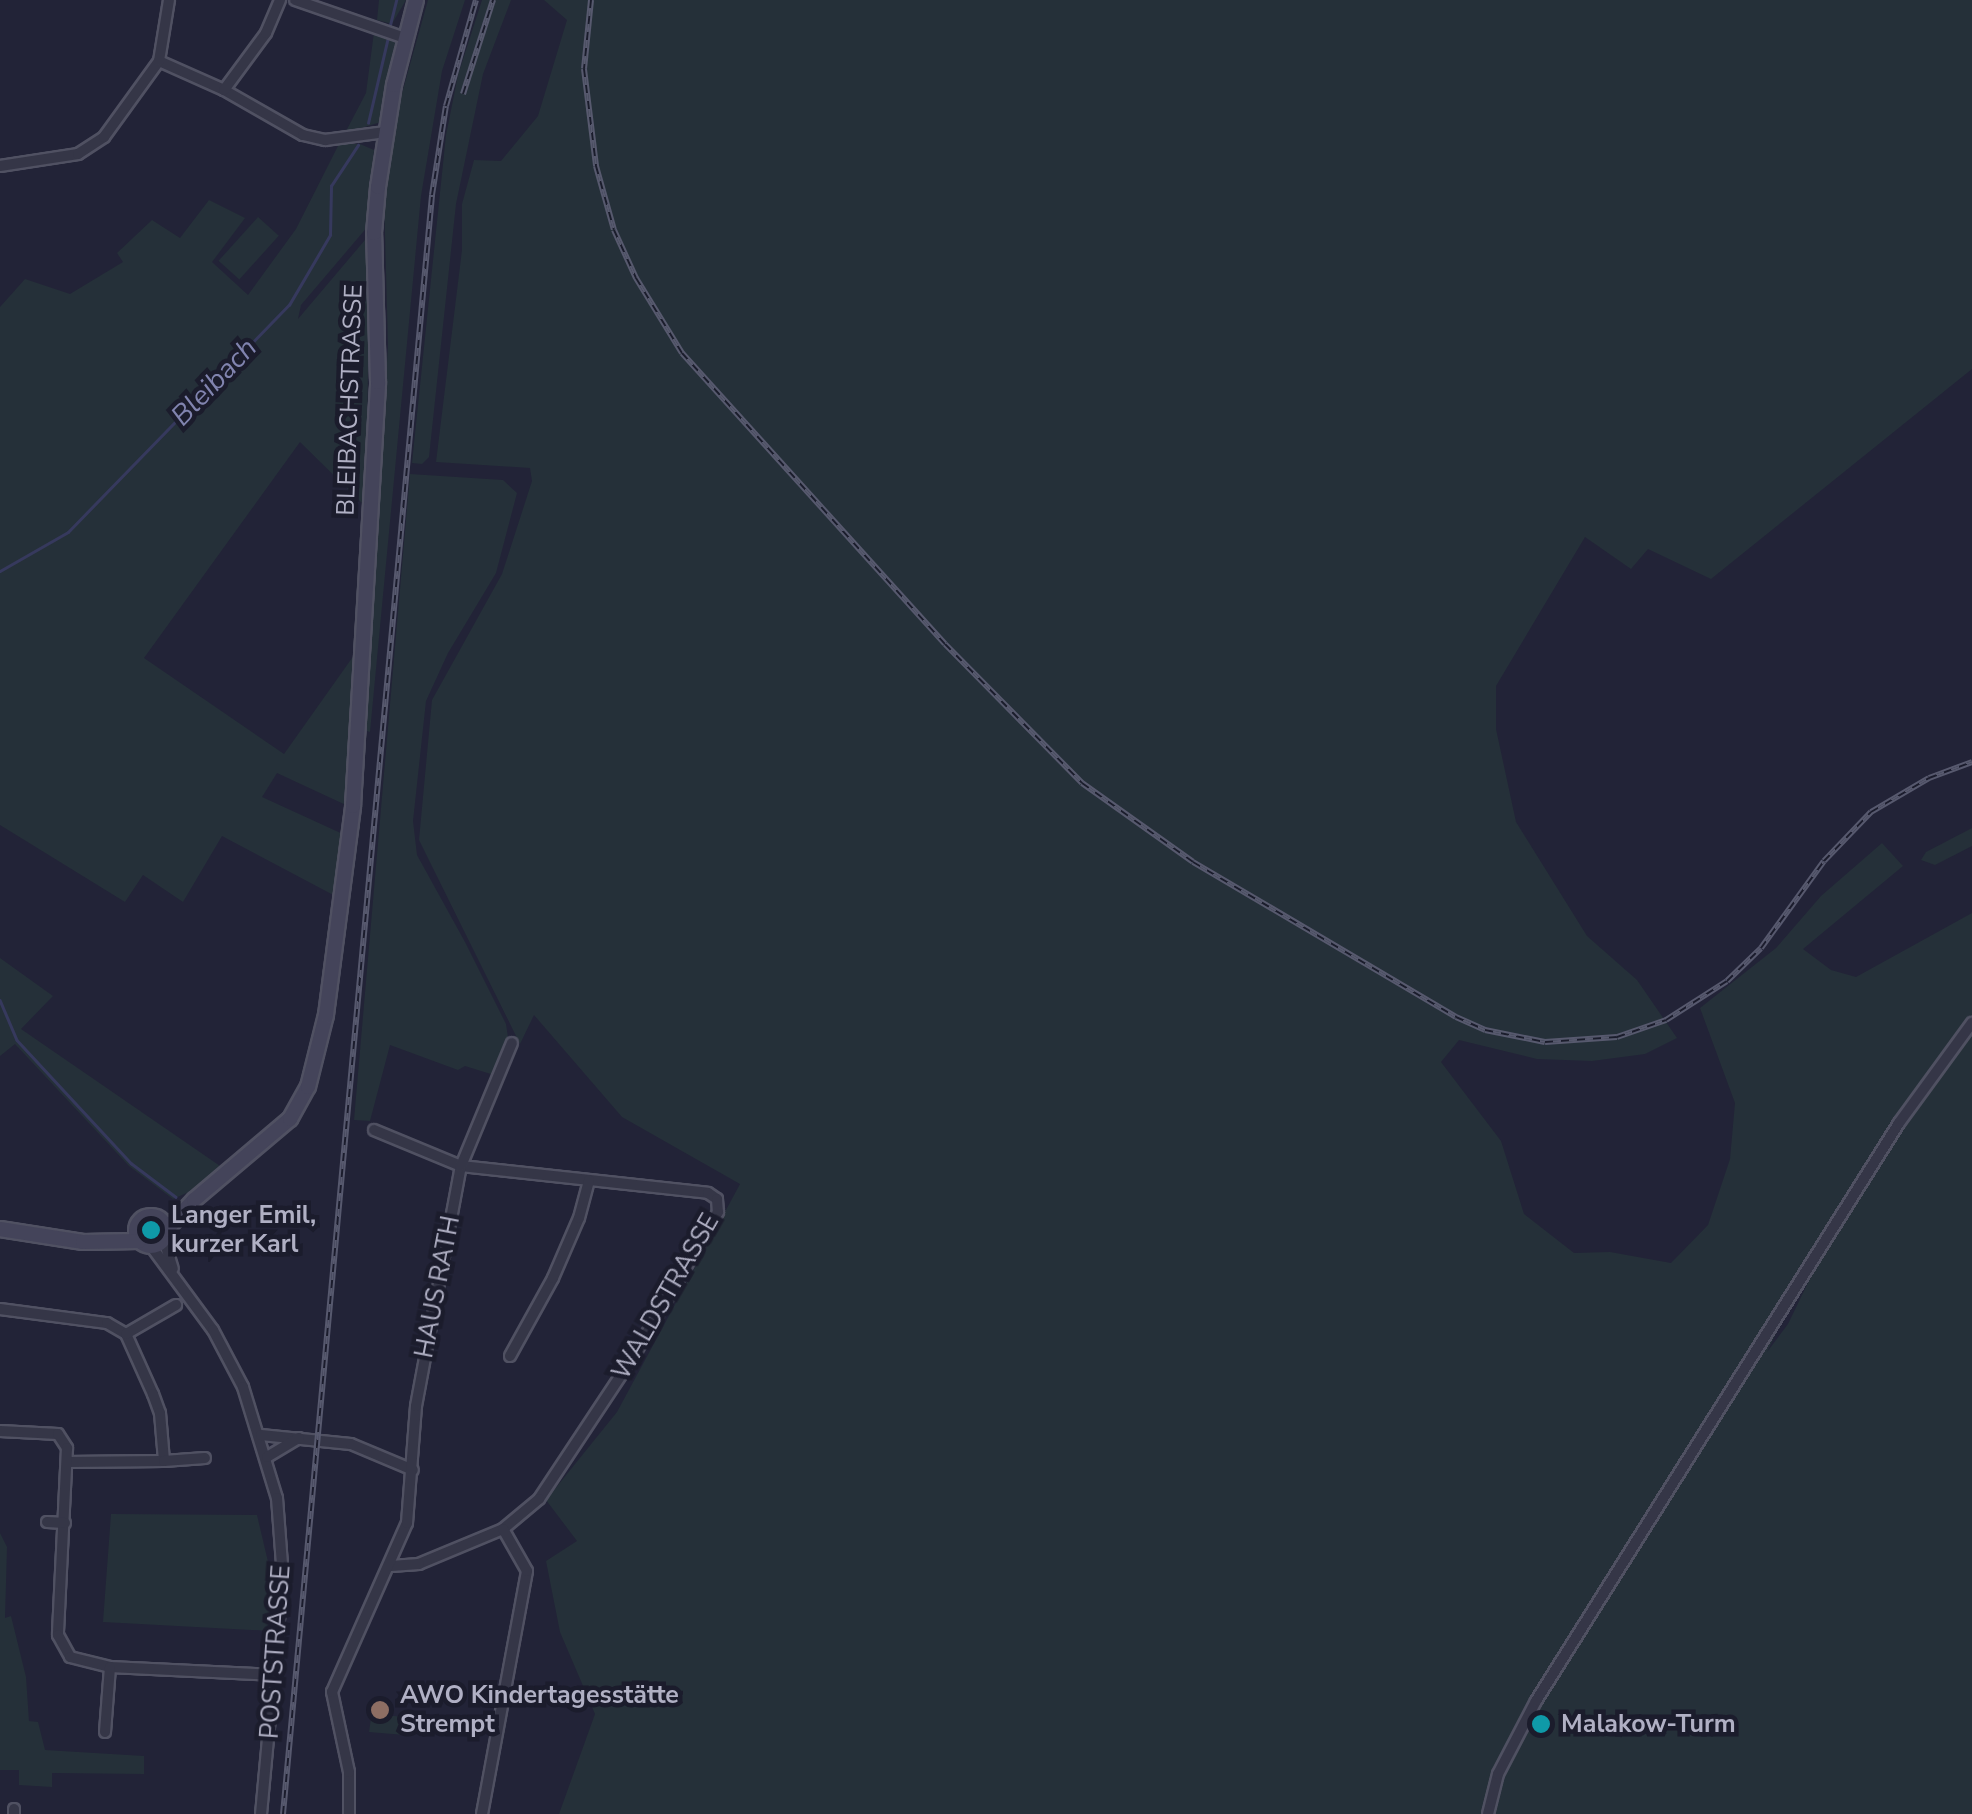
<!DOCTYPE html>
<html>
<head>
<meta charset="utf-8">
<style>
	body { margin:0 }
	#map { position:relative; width:1972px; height:1814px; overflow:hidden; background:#222337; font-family:"Nunito Sans",sans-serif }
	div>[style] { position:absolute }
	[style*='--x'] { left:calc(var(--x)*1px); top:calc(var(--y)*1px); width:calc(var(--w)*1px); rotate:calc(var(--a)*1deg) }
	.green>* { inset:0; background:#253039; transform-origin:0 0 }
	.stream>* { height:2.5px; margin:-1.25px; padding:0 1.25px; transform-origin:1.25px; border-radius:1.25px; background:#36395d }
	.roads { filter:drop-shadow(2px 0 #505162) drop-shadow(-2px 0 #505162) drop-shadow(0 2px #505162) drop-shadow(0 -2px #505162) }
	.minor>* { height:10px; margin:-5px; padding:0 5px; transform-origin:5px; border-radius:5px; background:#353647 }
	.secondary>* { height:14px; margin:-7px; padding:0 7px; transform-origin:7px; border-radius:7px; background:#44445a }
	.secondary>.ring { margin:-7px; padding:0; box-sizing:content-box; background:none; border:14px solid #44445a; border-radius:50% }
	.rail>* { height:6px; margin-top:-3px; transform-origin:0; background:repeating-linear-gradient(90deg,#1b1c2c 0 8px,#57596e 0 16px); box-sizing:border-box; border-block:2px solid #57596e }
	.dots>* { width:28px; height:28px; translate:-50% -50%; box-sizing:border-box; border:5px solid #1b1c2c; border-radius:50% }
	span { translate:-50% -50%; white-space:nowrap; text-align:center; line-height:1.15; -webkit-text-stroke:9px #1b1c2c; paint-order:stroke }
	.street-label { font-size:25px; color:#b0b0c4 }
	.poi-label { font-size:25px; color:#b0b0c4; font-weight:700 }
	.left { translate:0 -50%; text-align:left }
	.water-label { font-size:28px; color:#8184af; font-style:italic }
</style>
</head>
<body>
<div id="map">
	<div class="green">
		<div style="clip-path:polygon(379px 0,406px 0,392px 24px,377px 20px)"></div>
		<div style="clip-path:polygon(428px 0,465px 0,442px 71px,421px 196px,370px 732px,364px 730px,388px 346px,384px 197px,399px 104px)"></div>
		<div style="clip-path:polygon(482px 0,511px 0,483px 74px,456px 204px,429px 457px,422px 464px,412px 463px,446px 135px,458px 75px)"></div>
		<div style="clip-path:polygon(evenodd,544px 0,1972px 0,1972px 369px,1711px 579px,1648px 549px,1631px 569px,1585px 537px,1496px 686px,1496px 729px,1516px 822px,1587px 936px,1637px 980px,1677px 1038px,1645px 1054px,1592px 1061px,1537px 1059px,1459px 1040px,1441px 1062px,1501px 1141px,1524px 1214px,1574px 1253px,1610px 1252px,1671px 1263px,1708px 1225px,1730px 1159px,1735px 1103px,1700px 1008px,1776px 948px,1821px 896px,1882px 843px,1903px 866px,1803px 949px,1831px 970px,1856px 977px,1972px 913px,1972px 1814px,559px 1814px,595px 1714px,560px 1632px,546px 1561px,577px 1541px,546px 1500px,617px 1412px,740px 1184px,622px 1117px,534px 1015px,520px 1044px,419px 840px,432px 700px,502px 574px,532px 481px,530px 468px,436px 462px,462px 250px,462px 204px,474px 160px,501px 161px,538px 116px,567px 20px,544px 0,1825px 1233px,1831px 1235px,1788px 1324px,1767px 1352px,1825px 1233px)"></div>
		<div style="clip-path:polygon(374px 32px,398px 41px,381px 122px,345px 133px,366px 93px)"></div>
		<div style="clip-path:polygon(339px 144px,360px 144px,374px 150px,369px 225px,301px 305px,298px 319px,370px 234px,366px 507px,300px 442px,144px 658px,284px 754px,357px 651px,348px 806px,277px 773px,262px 797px,345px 835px,339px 898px,222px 836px,183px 902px,143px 875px,125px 902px,0 825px,0 307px,25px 279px,70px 294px,123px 262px,117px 253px,152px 220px,180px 238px,209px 200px,245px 218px,212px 262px,248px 295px,296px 229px)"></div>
		<div style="left:258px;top:217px;width:28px;height:59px;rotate:42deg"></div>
		<div style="clip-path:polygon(410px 474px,503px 480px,517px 493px,496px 573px,448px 653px,426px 701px,413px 821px,417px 855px,465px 942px,506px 1024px,509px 1044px,494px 1075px,465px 1066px,458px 1070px,390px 1045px,370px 1121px,354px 1120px)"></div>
		<div style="clip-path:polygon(1972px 828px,1972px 846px,1935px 865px,1921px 860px,1926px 852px)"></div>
		<div style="clip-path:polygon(0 958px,53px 996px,21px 1029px,223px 1168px,200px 1187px,173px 1199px,129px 1166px,15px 1044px,0 1056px)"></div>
		<div style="clip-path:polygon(111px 1514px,257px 1515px,269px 1566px,274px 1567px,271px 1631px,103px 1622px)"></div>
		<div style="clip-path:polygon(0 1533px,7px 1547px,5px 1618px,11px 1616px,26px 1677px,29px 1721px,38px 1722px,45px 1750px,144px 1756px,144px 1774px,52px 1773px,52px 1787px,19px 1785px,19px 1770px,0 1770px)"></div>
		<div style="clip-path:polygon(381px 1715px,407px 1717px,405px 1735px,369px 1732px,371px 1718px,380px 1719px)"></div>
	</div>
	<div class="stream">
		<div style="--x:389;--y:29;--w:30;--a:-76"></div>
		<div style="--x:368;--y:123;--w:88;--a:-76.9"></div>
		<div style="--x:0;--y:571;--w:78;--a:-29.8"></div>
		<div style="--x:68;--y:532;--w:317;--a:-45.8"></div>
		<div style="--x:289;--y:305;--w:81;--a:-59.6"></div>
		<div style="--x:330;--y:235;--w:49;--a:-88.8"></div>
		<div style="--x:331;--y:186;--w:49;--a:-56.6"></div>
		<div style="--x:0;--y:1000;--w:43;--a:67"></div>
		<div style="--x:17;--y:1040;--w:168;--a:47.2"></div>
		<div style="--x:131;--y:1163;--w:56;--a:37.1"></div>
	</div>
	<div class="roads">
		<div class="minor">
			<div style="--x:295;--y:0;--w:116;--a:19.1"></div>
			<div style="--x:159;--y:61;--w:71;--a:24"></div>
			<div style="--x:224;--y:90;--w:91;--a:29.7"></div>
			<div style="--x:303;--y:135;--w:23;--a:13"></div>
			<div style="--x:325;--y:140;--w:61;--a:-7.6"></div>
			<div style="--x:224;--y:90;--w:71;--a:-53.6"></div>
			<div style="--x:266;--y:33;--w:36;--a:-67"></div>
			<div style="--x:0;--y:166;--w:79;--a:-8.7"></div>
			<div style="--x:78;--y:154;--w:31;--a:-33"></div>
			<div style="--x:104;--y:137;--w:94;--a:-54.1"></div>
			<div style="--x:159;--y:61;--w:62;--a:-80.7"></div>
			<div style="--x:374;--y:1130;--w:94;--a:22.5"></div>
			<div style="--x:461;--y:1166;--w:248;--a:6.2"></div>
			<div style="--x:708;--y:1193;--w:11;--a:34"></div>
			<div style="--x:717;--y:1199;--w:13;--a:86"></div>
			<div style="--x:718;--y:1212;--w:168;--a:120.4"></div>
			<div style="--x:633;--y:1357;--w:170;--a:123.5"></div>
			<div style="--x:539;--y:1499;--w:47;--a:140.2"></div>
			<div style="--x:503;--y:1529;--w:91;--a:157.4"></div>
			<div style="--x:419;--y:1564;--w:28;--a:176"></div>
			<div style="--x:164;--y:1240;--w:30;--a:73"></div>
			<div style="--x:151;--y:1246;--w:104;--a:53.6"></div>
			<div style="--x:213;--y:1330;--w:64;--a:62.2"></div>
			<div style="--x:243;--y:1387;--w:116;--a:73"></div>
			<div style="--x:277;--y:1498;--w:79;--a:85.7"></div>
			<div style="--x:283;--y:1577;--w:238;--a:95.3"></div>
			<div style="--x:0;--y:1309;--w:108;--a:7.5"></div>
			<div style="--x:107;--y:1323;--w:22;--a:30"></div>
			<div style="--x:126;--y:1334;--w:66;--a:65.8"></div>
			<div style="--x:153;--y:1394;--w:20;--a:70"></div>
			<div style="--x:160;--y:1413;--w:48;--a:85.2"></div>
			<div style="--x:164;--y:1461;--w:97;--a:179.4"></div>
			<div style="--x:126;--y:1334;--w:58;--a:-30.1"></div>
			<div style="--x:510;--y:1356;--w:89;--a:-61.1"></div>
			<div style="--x:553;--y:1278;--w:65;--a:-66.6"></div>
			<div style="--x:579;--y:1218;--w:39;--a:-75"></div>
			<div style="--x:0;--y:1431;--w:58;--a:3"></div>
			<div style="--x:58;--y:1434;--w:17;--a:57"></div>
			<div style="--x:67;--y:1448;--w:187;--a:92.8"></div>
			<div style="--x:58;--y:1635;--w:25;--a:61"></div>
			<div style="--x:70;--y:1657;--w:41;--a:14"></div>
			<div style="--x:110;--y:1667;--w:166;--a:2.8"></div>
			<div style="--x:261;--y:1435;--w:90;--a:5.7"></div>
			<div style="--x:351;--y:1444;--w:67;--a:22.8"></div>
			<div style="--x:267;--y:1457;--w:37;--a:-31"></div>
			<div style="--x:164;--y:1461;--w:41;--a:-4.2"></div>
			<div style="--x:47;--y:1522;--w:18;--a:3"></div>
			<div style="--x:105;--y:1732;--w:65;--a:-85.6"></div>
			<div style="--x:14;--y:1809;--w:5;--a:90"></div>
			<div style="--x:349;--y:1814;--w:42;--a:-90"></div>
			<div style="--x:349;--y:1772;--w:82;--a:-102"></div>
			<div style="--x:332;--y:1692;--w:185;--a:-66.1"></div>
			<div style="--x:407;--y:1523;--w:117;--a:-85.6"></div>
			<div style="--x:416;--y:1406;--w:244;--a:-79.4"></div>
			<div style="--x:461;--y:1166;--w:133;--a:-67.5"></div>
			<div style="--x:482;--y:1814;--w:247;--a:-79.5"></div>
			<div style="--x:527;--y:1571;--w:48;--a:-119.7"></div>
			<div style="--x:1488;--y:1814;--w:41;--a:-76"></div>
			<div style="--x:1498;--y:1774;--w:82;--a:-62.5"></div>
			<div style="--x:1536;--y:1701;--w:683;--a:-57.87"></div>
			<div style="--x:1899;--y:1123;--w:124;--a:-53.9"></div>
		</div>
		<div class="secondary">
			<div class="ring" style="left:136px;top:1216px;width:16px;height:16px"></div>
			<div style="--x:0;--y:1229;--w:84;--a:8.9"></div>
			<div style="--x:83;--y:1242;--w:56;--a:-1"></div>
			<div style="--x:166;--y:1230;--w:41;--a:-47"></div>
			<div style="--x:194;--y:1200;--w:126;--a:-40.2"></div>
			<div style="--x:290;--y:1119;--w:37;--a:-61"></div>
			<div style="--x:308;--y:1087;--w:74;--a:-76"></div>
			<div style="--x:326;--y:1015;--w:211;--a:-82.6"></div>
			<div style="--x:353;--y:806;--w:425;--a:-86.6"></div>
			<div style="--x:378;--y:382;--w:149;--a:-91.5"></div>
			<div style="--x:374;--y:233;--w:46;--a:-85"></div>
			<div style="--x:378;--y:187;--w:103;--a:-81.1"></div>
			<div style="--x:394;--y:85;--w:88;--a:-75.5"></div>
		</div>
	</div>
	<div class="rail">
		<div style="--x:591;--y:0;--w:69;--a:95.8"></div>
		<div style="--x:584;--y:69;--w:98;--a:82.9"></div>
		<div style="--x:596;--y:166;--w:66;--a:74.3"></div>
		<div style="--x:614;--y:230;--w:53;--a:65.4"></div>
		<div style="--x:636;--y:278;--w:88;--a:58.5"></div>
		<div style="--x:682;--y:353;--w:392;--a:47.9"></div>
		<div style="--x:945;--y:644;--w:195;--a:45.4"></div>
		<div style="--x:1082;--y:783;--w:136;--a:35.4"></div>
		<div style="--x:1193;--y:862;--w:305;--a:30.5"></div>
		<div style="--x:1456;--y:1017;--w:32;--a:24"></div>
		<div style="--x:1485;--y:1030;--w:61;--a:11.3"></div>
		<div style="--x:1545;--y:1042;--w:72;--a:-4"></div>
		<div style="--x:1617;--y:1037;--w:52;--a:-19.1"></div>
		<div style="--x:1666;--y:1020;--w:72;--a:-32.6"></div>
		<div style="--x:1727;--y:981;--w:47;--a:-44.1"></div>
		<div style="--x:1761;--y:948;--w:107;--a:-54.1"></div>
		<div style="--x:1824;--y:861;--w:68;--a:-46.2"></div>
		<div style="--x:1871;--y:812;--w:67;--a:-30.4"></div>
		<div style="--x:1929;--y:778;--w:46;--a:-20.4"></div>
		<div style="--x:463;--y:94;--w:99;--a:-72.3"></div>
		<div style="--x:283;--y:1814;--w:1626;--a:-84.74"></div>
		<div style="--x:432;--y:195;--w:90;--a:-81.1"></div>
		<div style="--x:446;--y:106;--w:110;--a:-74.2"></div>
	</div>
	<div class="dots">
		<div style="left:151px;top:1230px;background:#0f9aa8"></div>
		<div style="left:380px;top:1710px;background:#8d6e63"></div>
		<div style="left:1541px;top:1724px;background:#0f9aa8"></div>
	</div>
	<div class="street-label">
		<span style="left:350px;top:400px;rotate:-88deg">BLEIBACHSTRASSE</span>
		<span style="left:438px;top:1287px;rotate:-79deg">HAUS RATH</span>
		<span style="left:666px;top:1297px;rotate:-60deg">WALDSTRASSE</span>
		<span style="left:276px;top:1652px;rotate:-86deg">POSTSTRASSE</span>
	</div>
	<div class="poi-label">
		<span class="left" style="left:171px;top:1230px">Langer Emil,<br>kurzer Karl</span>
		<span class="left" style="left:400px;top:1710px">AWO Kindertagesstätte<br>Strempt</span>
		<span class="left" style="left:1561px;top:1724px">Malakow-Turm</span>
	</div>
	<div class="water-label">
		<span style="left:214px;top:382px;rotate:-46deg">Bleibach</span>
	</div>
</div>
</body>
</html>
